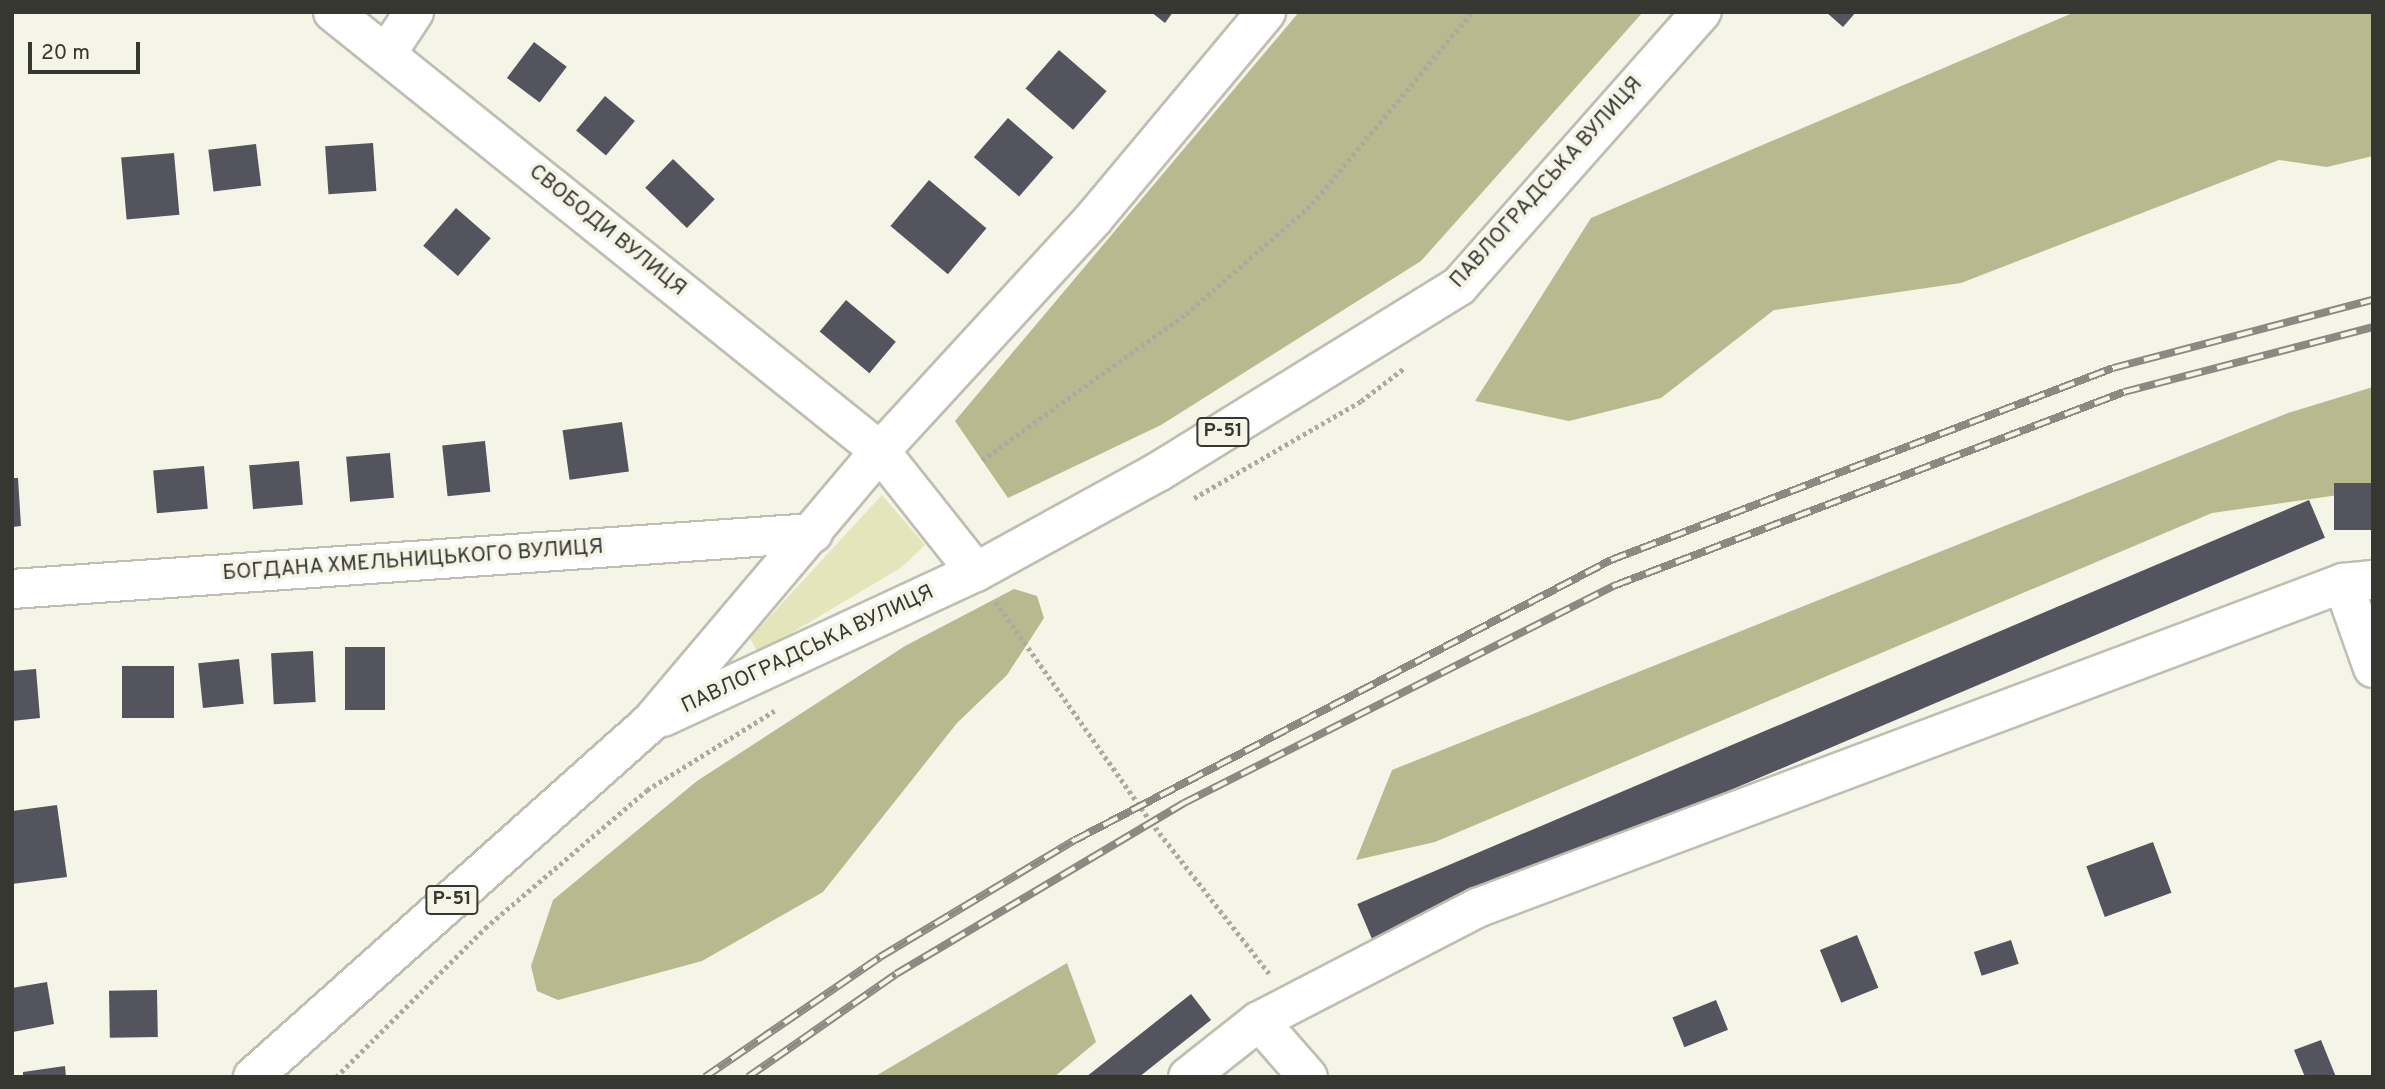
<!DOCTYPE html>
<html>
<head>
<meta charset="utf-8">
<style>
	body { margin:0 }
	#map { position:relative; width:2385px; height:1089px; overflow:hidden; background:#f4f4e7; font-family:Overpass,sans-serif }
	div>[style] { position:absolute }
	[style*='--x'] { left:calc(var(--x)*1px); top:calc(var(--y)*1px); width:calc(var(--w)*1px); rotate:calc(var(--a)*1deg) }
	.green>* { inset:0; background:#e4e5ba }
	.forest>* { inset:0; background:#b9b98f }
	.building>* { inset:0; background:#54545f; transform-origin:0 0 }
	.path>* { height:4.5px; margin-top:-2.25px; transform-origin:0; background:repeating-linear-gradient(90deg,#aaaaa0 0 3.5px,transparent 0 7px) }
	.roads { filter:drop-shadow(2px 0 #bebeb1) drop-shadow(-2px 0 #bebeb1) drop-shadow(0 2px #bebeb1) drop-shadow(0 -2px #bebeb1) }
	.minor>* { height:38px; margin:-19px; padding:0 19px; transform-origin:19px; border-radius:19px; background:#fff }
	.major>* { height:38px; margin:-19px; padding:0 19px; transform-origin:19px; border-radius:19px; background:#fff }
	.rail>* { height:8px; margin-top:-4px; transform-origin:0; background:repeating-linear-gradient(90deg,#f4f4e7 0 16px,#8a8a82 0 32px); box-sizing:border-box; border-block:2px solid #8a8a82 }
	span { translate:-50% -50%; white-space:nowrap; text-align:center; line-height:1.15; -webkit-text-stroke:7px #f4f4e7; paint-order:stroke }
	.shield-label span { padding:2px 5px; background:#f4f4e7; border:2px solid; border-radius:5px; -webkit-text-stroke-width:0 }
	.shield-label { font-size:19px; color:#373732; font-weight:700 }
	.street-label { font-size:21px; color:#373732 }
	.frame { position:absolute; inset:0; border:14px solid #373732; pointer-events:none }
	.scale { position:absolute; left:28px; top:42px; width:112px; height:32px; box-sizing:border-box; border:4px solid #373732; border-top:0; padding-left:9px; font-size:21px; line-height:24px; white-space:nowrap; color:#373732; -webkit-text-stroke:5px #f4f4e7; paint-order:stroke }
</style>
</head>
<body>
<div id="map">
	<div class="green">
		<div style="clip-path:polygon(882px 495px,925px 545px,902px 567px,758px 653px,750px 638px)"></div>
	</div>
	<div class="forest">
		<div style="clip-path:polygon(1299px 12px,1643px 12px,1421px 261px,1161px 425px,1008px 498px,955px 421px)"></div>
		<div style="clip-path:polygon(2075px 12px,2373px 12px,2373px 156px,2327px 167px,2279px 160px,1961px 283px,1774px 310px,1661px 398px,1569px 421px,1475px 401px,1591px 218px)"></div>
		<div style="clip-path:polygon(2373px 387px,2373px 490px,2212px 513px,1435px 842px,1356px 860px,1392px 770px,2288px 413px)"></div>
		<div style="clip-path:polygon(1014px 589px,1037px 596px,1044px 618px,1007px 675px,957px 723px,823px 892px,702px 961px,558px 1000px,537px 991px,531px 966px,553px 900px,697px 781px,905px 646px)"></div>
		<div style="clip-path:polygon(1067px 963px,1096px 1042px,1054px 1077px,874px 1077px)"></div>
	</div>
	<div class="building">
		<div style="clip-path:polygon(1151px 12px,1173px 12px,1165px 23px)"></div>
		<div style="clip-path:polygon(1826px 12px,1856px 12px,1843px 27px)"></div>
		<div style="left:534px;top:42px;width:41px;height:45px;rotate:37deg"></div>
		<div style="left:1059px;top:50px;width:63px;height:51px;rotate:41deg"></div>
		<div style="left:605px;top:96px;width:39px;height:45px;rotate:40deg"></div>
		<div style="left:1008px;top:118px;width:60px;height:52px;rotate:41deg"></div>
		<div style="left:373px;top:143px;width:48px;height:48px;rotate:86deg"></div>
		<div style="left:256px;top:144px;width:42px;height:48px;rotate:83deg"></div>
		<div style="left:174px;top:153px;width:62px;height:53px;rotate:85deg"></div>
		<div style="left:673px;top:159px;width:58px;height:40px;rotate:44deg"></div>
		<div style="left:929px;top:180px;width:75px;height:60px;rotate:40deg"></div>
		<div style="left:456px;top:208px;width:46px;height:50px;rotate:41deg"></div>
		<div style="left:846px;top:300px;width:65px;height:41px;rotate:40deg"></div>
		<div style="left:622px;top:422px;width:50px;height:60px;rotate:82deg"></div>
		<div style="left:485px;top:441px;width:51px;height:43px;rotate:84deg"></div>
		<div style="left:390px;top:453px;width:45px;height:44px;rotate:85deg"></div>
		<div style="left:299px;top:461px;width:44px;height:50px;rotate:85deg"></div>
		<div style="left:204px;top:466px;width:43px;height:51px;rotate:85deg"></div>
		<div style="clip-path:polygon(12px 478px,18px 478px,21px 526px,12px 527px)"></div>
		<div style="left:2373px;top:483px;width:47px;height:39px;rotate:90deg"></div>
		<div style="left:2309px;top:500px;width:41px;height:1034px;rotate:67deg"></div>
		<div style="left:345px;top:647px;width:40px;height:63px"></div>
		<div style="left:313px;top:651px;width:51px;height:42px;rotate:87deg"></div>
		<div style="left:239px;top:659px;width:45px;height:41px;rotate:84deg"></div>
		<div style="left:122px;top:666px;width:52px;height:52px"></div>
		<div style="clip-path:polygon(36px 669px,40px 718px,12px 721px,12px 671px)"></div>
		<div style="clip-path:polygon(57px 805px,67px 877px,12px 884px,12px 811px)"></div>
		<div style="left:2153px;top:842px;width:54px;height:71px;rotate:70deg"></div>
		<div style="left:1857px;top:935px;width:57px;height:40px;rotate:68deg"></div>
		<div style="left:2011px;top:940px;width:25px;height:39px;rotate:72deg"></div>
		<div style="clip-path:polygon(47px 982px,54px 1024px,13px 1032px,12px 988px)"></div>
		<div style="left:157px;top:990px;width:47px;height:48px;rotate:89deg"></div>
		<div style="clip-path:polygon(1191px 994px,1211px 1020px,1139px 1077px,1086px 1077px)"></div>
		<div style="left:1716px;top:1000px;width:32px;height:47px;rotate:68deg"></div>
		<div style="clip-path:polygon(2321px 1040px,2336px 1077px,2305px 1077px,2294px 1050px)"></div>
		<div style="clip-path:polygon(65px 1066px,66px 1077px,23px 1077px,23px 1072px)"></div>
	</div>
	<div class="path">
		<div style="--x:982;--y:460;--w:251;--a:-35.6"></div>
		<div style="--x:1186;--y:314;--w:167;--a:-41.1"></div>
		<div style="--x:1312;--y:204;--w:250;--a:-50.2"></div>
		<div style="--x:1194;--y:498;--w:193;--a:-30.1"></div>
		<div style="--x:1361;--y:401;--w:53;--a:-37.3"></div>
		<div style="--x:996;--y:602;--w:269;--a:54.8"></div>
		<div style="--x:1151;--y:822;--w:192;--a:52"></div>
		<div style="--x:336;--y:1077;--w:211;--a:-45"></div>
		<div style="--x:485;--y:928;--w:213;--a:-40.4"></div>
		<div style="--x:647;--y:790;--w:150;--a:-31.9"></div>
	</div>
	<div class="roads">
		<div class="minor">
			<div style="--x:333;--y:12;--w:701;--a:38.75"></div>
			<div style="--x:880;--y:451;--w:154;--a:51.6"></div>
			<div style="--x:387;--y:53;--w:49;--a:-56.6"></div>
			<div style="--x:2343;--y:583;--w:90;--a:70.6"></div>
			<div style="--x:12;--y:589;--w:803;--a:-4"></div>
			<div style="--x:1259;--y:1021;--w:74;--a:48.8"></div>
			<div style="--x:1188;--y:1077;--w:90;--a:-38.3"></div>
			<div style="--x:1259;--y:1021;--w:246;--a:-27.4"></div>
			<div style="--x:1477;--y:908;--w:925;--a:-20.57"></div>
			<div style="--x:2343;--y:583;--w:30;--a:-6"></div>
		</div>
		<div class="major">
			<div style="--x:663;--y:717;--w:345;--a:-24.9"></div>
			<div style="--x:976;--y:572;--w:208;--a:-28.8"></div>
			<div style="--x:1158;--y:472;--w:354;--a:-31.7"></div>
			<div style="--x:1459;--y:286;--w:366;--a:-48.5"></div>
			<div style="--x:253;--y:1077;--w:533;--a:-41.73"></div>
			<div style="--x:651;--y:722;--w:355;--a:-49.8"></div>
			<div style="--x:880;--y:451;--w:316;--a:-47.4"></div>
			<div style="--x:1094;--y:218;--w:268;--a:-50.1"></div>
		</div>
	</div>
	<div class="rail">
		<div style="--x:705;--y:1077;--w:212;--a:-34.4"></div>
		<div style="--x:880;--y:957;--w:227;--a:-31"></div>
		<div style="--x:1075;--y:840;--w:605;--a:-27.58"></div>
		<div style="--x:1611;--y:560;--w:537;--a:-20.93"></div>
		<div style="--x:2113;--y:368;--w:269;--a:-14.7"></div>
		<div style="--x:748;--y:1077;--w:180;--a:-34.8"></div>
		<div style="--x:896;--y:974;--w:335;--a:-30.7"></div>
		<div style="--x:1184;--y:803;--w:484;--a:-26.8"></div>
		<div style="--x:1616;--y:585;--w:543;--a:-20.8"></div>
		<div style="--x:2124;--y:392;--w:257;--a:-14.6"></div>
	</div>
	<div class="shield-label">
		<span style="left:1223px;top:432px">Р-51</span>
		<span style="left:452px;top:900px">Р-51</span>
	</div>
	<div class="street-label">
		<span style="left:1547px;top:183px;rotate:-48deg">ПАВЛОГРАДСЬКА ВУЛИЦЯ</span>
		<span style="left:607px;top:231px;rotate:39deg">СВОБОДИ ВУЛИЦЯ</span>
		<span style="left:413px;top:561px;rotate:-4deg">БОГДАНА ХМЕЛЬНИЦЬКОГО ВУЛИЦЯ</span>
		<span style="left:808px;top:650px;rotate:-25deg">ПАВЛОГРАДСЬКА ВУЛИЦЯ</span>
	</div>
	<div class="frame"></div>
	<div class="scale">20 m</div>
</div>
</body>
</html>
